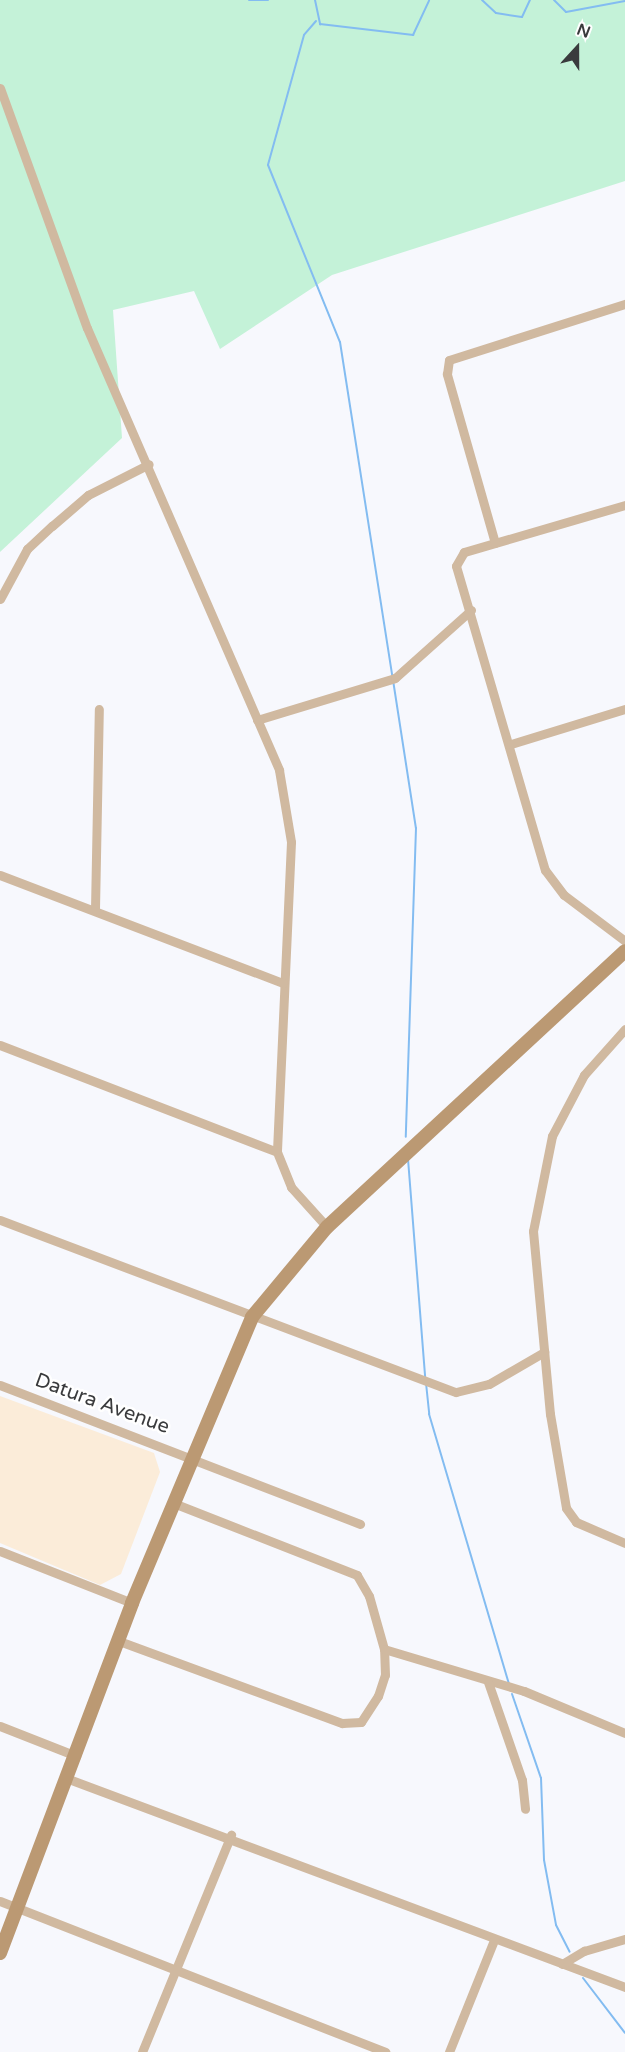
<!DOCTYPE html>
<html>
<head>
<meta charset="utf-8">
<style>
	body { margin:0 }
	#map { position:relative; width:625px; height:2052px; overflow:hidden; background:#f7f8fd; font-family:"Varela Round",sans-serif }
	div>[style] { position:absolute }
	[style*='--x'] { left:calc(var(--x)*1px); top:calc(var(--y)*1px); width:calc(var(--w)*1px); rotate:calc(var(--a)*1deg) }
	.education>* { inset:0; background:#fbecd9 }
	.green>* { inset:0; background:#c4f2d8 }
	.stream>* { height:2px; margin:-1px; padding:0 1px; transform-origin:1px; border-radius:1px; background:#83bcf1 }
	.street>* { height:9px; margin:-4.5px; padding:0 4.5px; transform-origin:4.5px; border-radius:4.5px; background:#d0b9a0 }
	.secondary>* { height:14px; margin:-7px; padding:0 7px; transform-origin:7px; border-radius:7px; background:#bb9973 }
	span { translate:-50% -50%; white-space:nowrap; text-align:center; line-height:1.15; -webkit-text-stroke:5px #fff; paint-order:stroke }
	.street-label { font-size:20px; color:#3a3b3d }
	.north { position:absolute; left:547px; top:18px; width:60px; height:60px; -webkit-text-stroke:4px #fff; paint-order:stroke; rotate:21deg; font-size:16px; font-weight:700; line-height:24px; text-align:center; color:#3a3b3d }
	.north::after { content:''; display:block; margin:auto; width:21px; height:27px; background:#3a3b3d; clip-path:polygon(50% 0,100% 100%,50% 72%,0 100%) }
</style>
</head>
<body>
<div id="map">
	<div class="education">
		<div style="clip-path:polygon(0 1396px,154px 1453px,160px 1472px,121px 1574px,100px 1585px,0 1543px)"></div>
	</div>
	<div class="green">
		<div style="clip-path:polygon(0 0,625px 0,625px 181px,332px 275px,220px 349px,194px 291px,113px 310px,122px 438px,0 552px)"></div>
	</div>
	<div class="stream">
		<div style="--x:249;--y:0;--w:19;--a:0"></div>
		<div style="--x:315;--y:0;--w:25;--a:78"></div>
		<div style="--x:320;--y:24;--w:94;--a:6.7"></div>
		<div style="--x:413;--y:35;--w:38;--a:-65"></div>
		<div style="--x:482;--y:0;--w:19;--a:43"></div>
		<div style="--x:496;--y:13;--w:26;--a:9"></div>
		<div style="--x:522;--y:17;--w:19;--a:-65"></div>
		<div style="--x:554;--y:0;--w:17;--a:45"></div>
		<div style="--x:566;--y:12;--w:60;--a:-10.6"></div>
		<div style="--x:316;--y:21;--w:18;--a:131"></div>
		<div style="--x:304;--y:35;--w:135;--a:105.5"></div>
		<div style="--x:268;--y:165;--w:191;--a:67.9"></div>
		<div style="--x:340;--y:342;--w:337;--a:81.1"></div>
		<div style="--x:393;--y:680;--w:150;--a:81.2"></div>
		<div style="--x:416;--y:828;--w:309;--a:91.9"></div>
		<div style="--x:408;--y:1159;--w:219;--a:85.5"></div>
		<div style="--x:426;--y:1383;--w:31;--a:84"></div>
		<div style="--x:429;--y:1414;--w:282;--a:73.5"></div>
		<div style="--x:512;--y:1694;--w:89;--a:71"></div>
		<div style="--x:541;--y:1778;--w:82;--a:87.9"></div>
		<div style="--x:544;--y:1860;--w:66;--a:79.5"></div>
		<div style="--x:556;--y:1925;--w:30;--a:63"></div>
		<div style="--x:583;--y:1978;--w:69;--a:52.6"></div>
	</div>
	<div class="street">
		<div style="--x:0;--y:88;--w:255;--a:70.1"></div>
		<div style="--x:87;--y:328;--w:482;--a:66.5"></div>
		<div style="--x:279;--y:770;--w:73;--a:80.5"></div>
		<div style="--x:291;--y:842;--w:310;--a:92.6"></div>
		<div style="--x:277;--y:1152;--w:38;--a:68"></div>
		<div style="--x:291;--y:1187;--w:54;--a:48"></div>
		<div style="--x:625;--y:505;--w:168;--a:163.7"></div>
		<div style="--x:464;--y:552;--w:16;--a:120"></div>
		<div style="--x:456;--y:566;--w:317;--a:73.7"></div>
		<div style="--x:545;--y:870;--w:31;--a:53"></div>
		<div style="--x:564;--y:895;--w:76;--a:37"></div>
		<div style="--x:495;--y:543;--w:176;--a:-105.9"></div>
		<div style="--x:447;--y:374;--w:14;--a:-82"></div>
		<div style="--x:449;--y:360;--w:185;--a:-17.7"></div>
		<div style="--x:0;--y:599;--w:57;--a:-61.6"></div>
		<div style="--x:27;--y:549;--w:34;--a:-43"></div>
		<div style="--x:52;--y:526;--w:48;--a:-40.7"></div>
		<div style="--x:88;--y:495;--w:68;--a:-26.9"></div>
		<div style="--x:257;--y:720;--w:144;--a:-16.9"></div>
		<div style="--x:395;--y:678;--w:102;--a:-41.8"></div>
		<div style="--x:511;--y:744;--w:119;--a:-17.1"></div>
		<div style="--x:0;--y:875;--w:303;--a:20.9"></div>
		<div style="--x:95;--y:909;--w:200;--a:-88.9"></div>
		<div style="--x:625;--y:1029;--w:62;--a:131.7"></div>
		<div style="--x:584;--y:1075;--w:69;--a:117.7"></div>
		<div style="--x:552;--y:1136;--w:97;--a:101.3"></div>
		<div style="--x:533;--y:1231;--w:184;--a:84.7"></div>
		<div style="--x:550;--y:1414;--w:95;--a:80.3"></div>
		<div style="--x:566;--y:1508;--w:17;--a:54"></div>
		<div style="--x:576;--y:1522;--w:53;--a:23.2"></div>
		<div style="--x:0;--y:1045;--w:297;--a:21.1"></div>
		<div style="--x:0;--y:1220;--w:487;--a:20.7"></div>
		<div style="--x:456;--y:1392;--w:34;--a:-14"></div>
		<div style="--x:489;--y:1384;--w:64;--a:-30.2"></div>
		<div style="--x:0;--y:1385;--w:386;--a:21.1"></div>
		<div style="--x:0;--y:1551;--w:142;--a:21.5"></div>
		<div style="--x:119;--y:1641;--w:238;--a:20.2"></div>
		<div style="--x:342;--y:1723;--w:19;--a:-3"></div>
		<div style="--x:361;--y:1722;--w:31;--a:-57"></div>
		<div style="--x:378;--y:1696;--w:22;--a:-72"></div>
		<div style="--x:385;--y:1675;--w:26;--a:-92"></div>
		<div style="--x:384;--y:1649;--w:55;--a:-105.8"></div>
		<div style="--x:369;--y:1596;--w:24;--a:-120"></div>
		<div style="--x:357;--y:1575;--w:198;--a:-158.6"></div>
		<div style="--x:384;--y:1649;--w:146;--a:16.7"></div>
		<div style="--x:524;--y:1691;--w:109;--a:22.6"></div>
		<div style="--x:488;--y:1682;--w:104;--a:70.9"></div>
		<div style="--x:522;--y:1780;--w:29;--a:84"></div>
		<div style="--x:0;--y:1726;--w:82;--a:21.5"></div>
		<div style="--x:66;--y:1778;--w:597;--a:20.5"></div>
		<div style="--x:0;--y:1901;--w:414;--a:21.4"></div>
		<div style="--x:562;--y:1964;--w:26;--a:-31"></div>
		<div style="--x:584;--y:1951;--w:43;--a:-16.3"></div>
		<div style="--x:142;--y:2052;--w:235;--a:-67.7"></div>
		<div style="--x:449;--y:2052;--w:121;--a:-68.1"></div>
	</div>
	<div class="secondary">
		<div style="--x:0;--y:1953;--w:374;--a:-69.3"></div>
		<div style="--x:132;--y:1603;--w:310;--a:-67.2"></div>
		<div style="--x:252;--y:1317;--w:117;--a:-50.2"></div>
		<div style="--x:327;--y:1227;--w:406;--a:-42.8"></div>
	</div>
	<div class="street-label">
		<span style="left:102px;top:1404px;rotate:20deg">Datura Avenue</span>
	</div>
	<div class="north">N</div>
</div>
</body>
</html>
